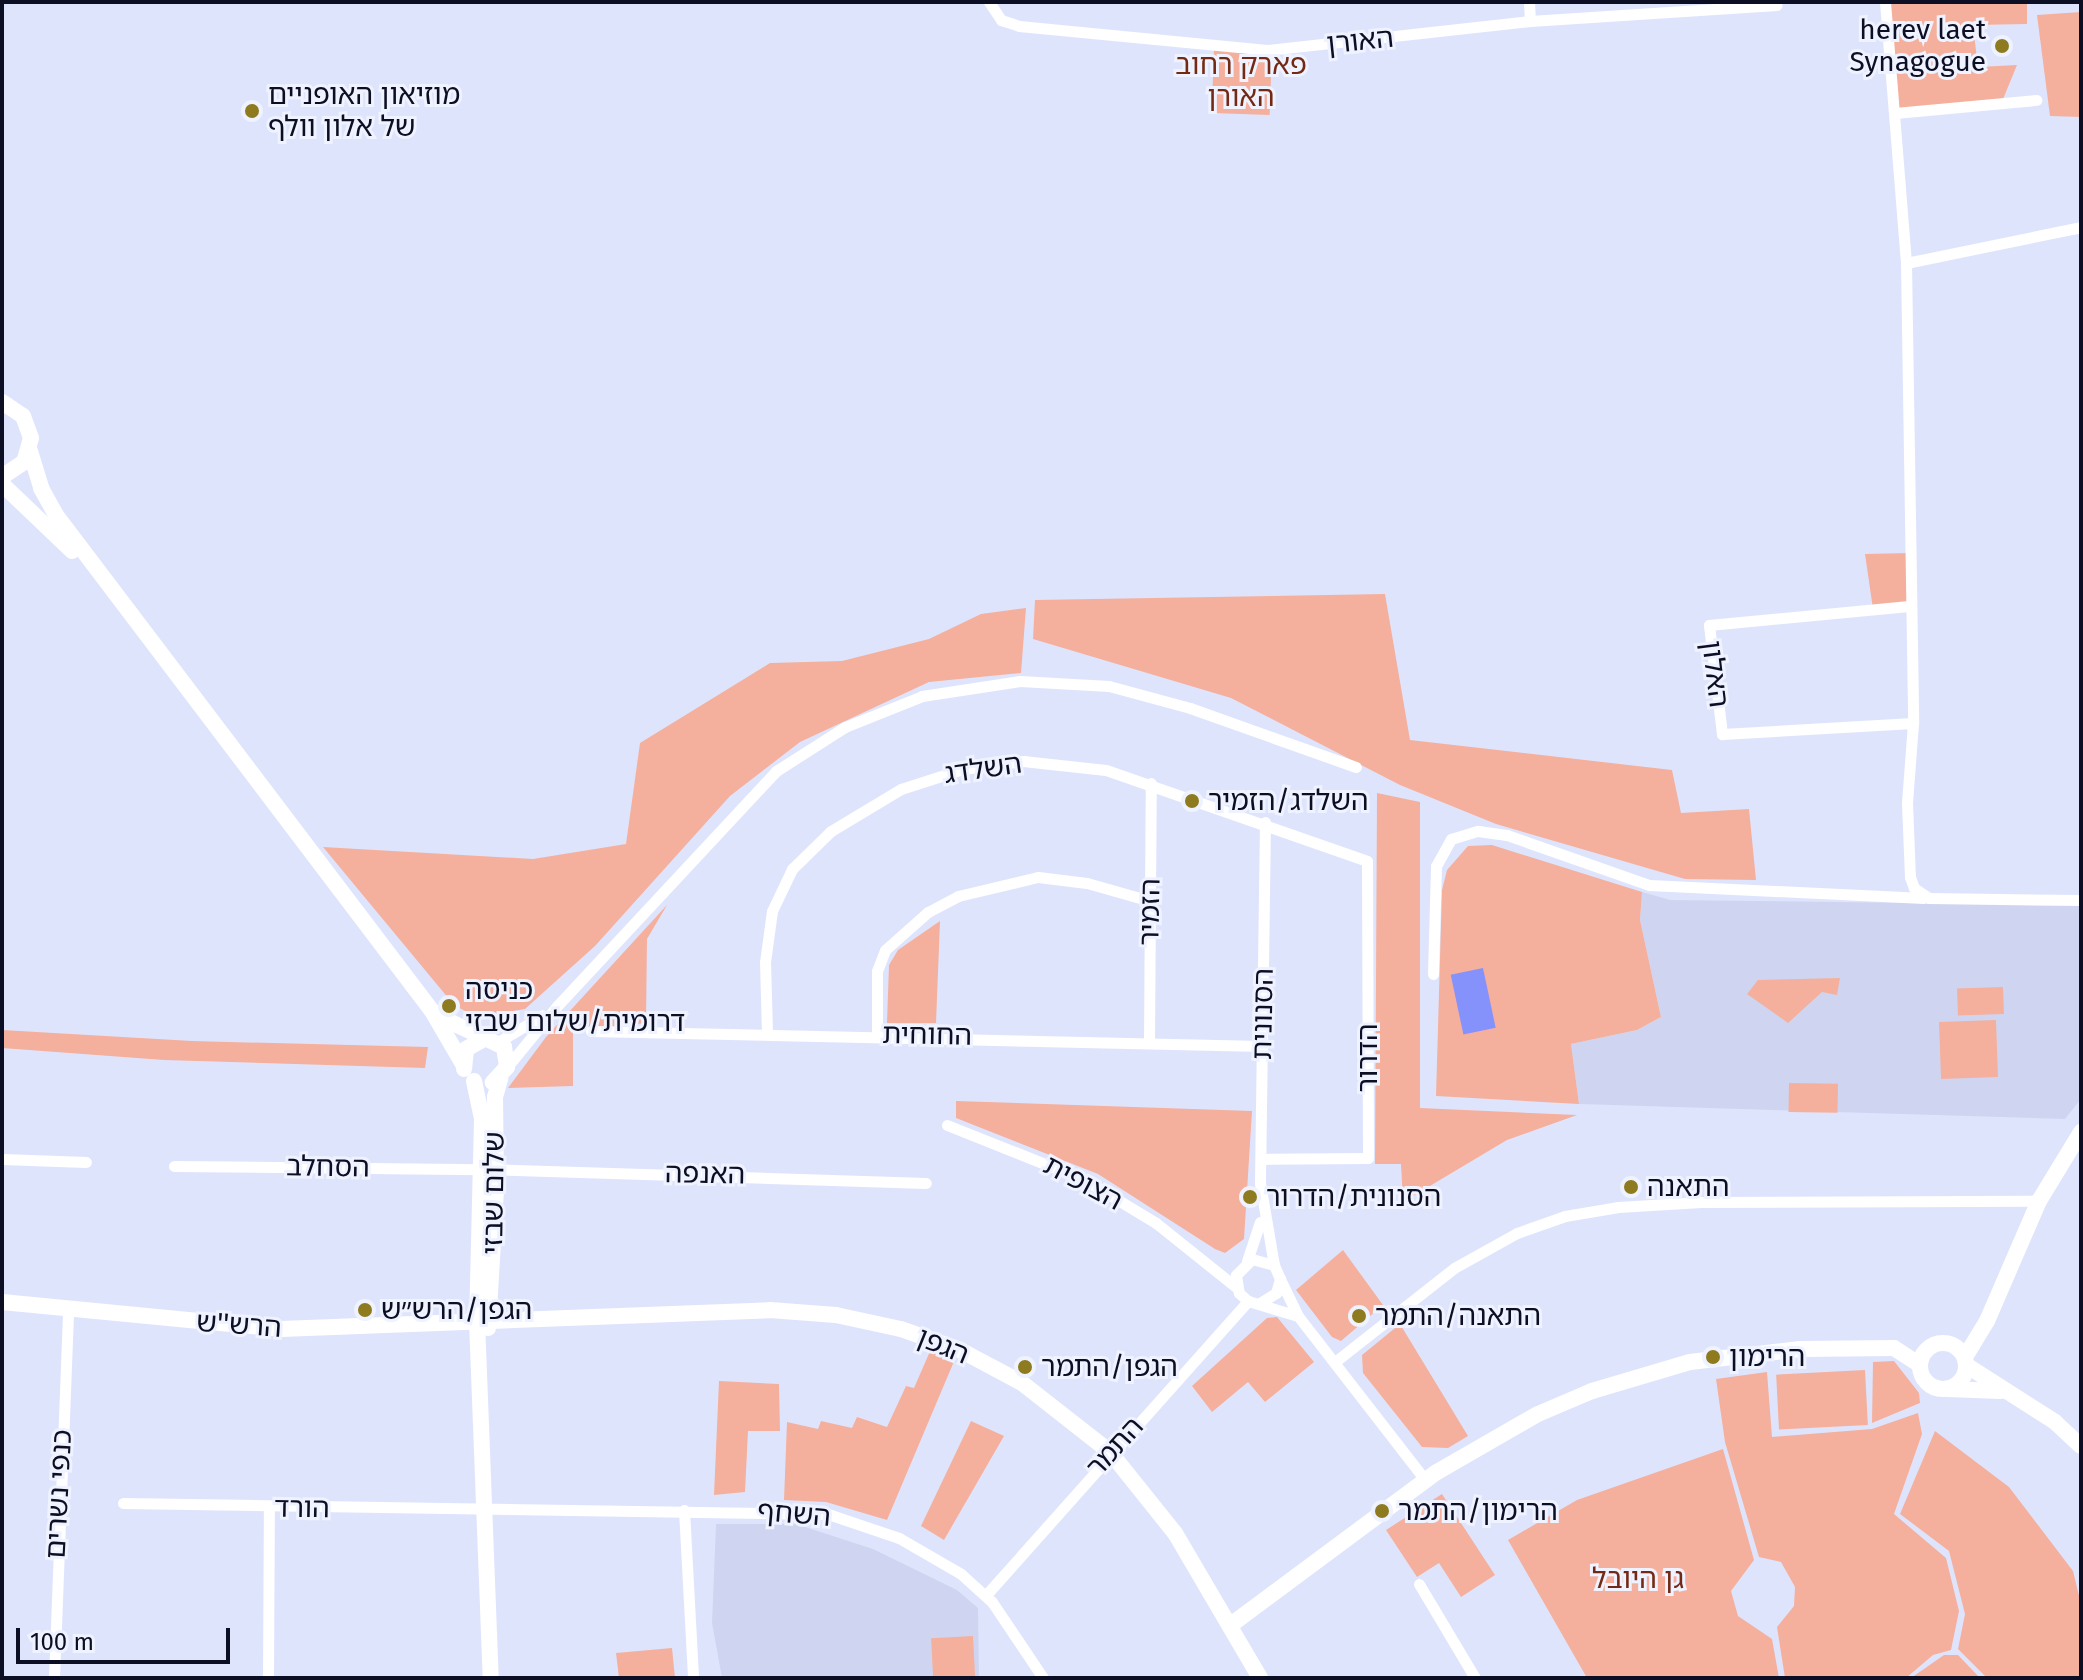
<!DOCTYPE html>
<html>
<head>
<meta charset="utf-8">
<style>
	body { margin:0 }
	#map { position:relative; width:2083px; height:1680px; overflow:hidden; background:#dfe4fd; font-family:"Fira Sans","Noto Sans Hebrew",sans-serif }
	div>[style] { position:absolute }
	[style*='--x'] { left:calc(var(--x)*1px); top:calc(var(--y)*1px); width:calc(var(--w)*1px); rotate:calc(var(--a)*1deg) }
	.built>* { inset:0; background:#cfd5f0 }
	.green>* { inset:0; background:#f4b09c; transform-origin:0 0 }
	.water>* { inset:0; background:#8692fc; transform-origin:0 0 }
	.street>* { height:11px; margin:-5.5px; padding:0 5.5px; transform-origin:5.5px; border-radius:5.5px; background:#fff }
	.secondary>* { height:16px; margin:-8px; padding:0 8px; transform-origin:8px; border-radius:8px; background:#fff }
	.secondary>.ring { margin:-8px; padding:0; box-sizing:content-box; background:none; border:16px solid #fff; border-radius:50% }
	.dots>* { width:22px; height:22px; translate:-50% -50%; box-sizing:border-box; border:4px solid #eff2ff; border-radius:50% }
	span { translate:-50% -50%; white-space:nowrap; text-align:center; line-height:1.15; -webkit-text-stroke:6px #eff2ff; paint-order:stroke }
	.poi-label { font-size:28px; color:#0c0e23 }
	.right { translate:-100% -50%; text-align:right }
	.left { translate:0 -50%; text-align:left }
	.street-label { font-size:28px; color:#0c0e23 }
	.park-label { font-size:28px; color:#732913 }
	.frame { position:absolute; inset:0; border:4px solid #0c0e23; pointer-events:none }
	.scale { position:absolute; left:16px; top:1628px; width:214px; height:36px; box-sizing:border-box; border:4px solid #0c0e23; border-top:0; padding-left:10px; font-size:24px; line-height:28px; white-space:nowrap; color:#0c0e23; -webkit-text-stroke:6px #eff2ff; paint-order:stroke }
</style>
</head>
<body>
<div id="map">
	<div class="built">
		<div style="clip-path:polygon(1642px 892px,1670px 900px,2081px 905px,2081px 1099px,2065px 1119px,1579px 1104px,1571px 1044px,1637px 1030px,1661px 1017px,1640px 920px)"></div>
		<div style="clip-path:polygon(716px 1524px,796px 1524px,873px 1549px,957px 1590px,978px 1608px,979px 1678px,722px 1678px,712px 1623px)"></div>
	</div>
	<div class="green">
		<div style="clip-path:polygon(1885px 2px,2027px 2px,2027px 24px,1973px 25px,1978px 67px,2017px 65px,2001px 104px,1895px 113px)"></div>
		<div style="clip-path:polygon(2081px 12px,2081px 117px,2050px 116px,2037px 15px)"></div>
		<div style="left:1214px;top:47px;width:58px;height:66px;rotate:2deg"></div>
		<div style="clip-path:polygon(1910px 553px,1909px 606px,1873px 609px,1865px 554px)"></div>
		<div style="clip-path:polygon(1385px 594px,1410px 740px,1672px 770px,1681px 813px,1749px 809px,1756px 880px,1685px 879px,1496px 824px,1400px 785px,1231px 698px,1033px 639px,1035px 600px)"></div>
		<div style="clip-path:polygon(1026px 608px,1021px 673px,929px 682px,800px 742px,730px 796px,595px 946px,525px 1009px,476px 1017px,454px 1005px,323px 847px,533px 859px,626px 844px,640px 743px,770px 663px,842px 661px,929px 639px,981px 614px)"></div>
		<div style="clip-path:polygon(1377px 793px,1420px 802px,1420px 1108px,1577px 1115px,1507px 1140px,1403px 1202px,1401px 1164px,1375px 1164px)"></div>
		<div style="clip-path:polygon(1492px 845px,1642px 892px,1640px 920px,1661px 1017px,1637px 1030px,1571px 1044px,1579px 1104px,1436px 1096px,1442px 890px,1447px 870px,1468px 846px)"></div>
		<div style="clip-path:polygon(667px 905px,647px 939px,646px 1023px,573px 1031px,573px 1086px,508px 1088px,546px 1037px)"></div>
		<div style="clip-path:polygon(940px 921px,936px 1023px,887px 1023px,889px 965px,898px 950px)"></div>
		<div style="clip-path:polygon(1840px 978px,1837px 995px,1822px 992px,1788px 1023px,1747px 994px,1758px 980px)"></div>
		<div style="left:2003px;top:987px;width:27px;height:46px;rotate:88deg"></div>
		<div style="left:1996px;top:1020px;width:57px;height:57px;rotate:88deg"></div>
		<div style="clip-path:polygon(2px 1030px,192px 1041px,428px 1047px,425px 1068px,164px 1060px,2px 1048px)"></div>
		<div style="left:1789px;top:1083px;width:49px;height:29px;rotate:1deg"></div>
		<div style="clip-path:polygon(956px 1101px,1252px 1111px,1244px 1239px,1225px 1253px,1215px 1249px,1098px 1174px,956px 1118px)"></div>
		<div style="clip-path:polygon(1343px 1250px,1383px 1305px,1341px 1341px,1332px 1337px,1296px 1290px)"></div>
		<div style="clip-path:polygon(1277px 1317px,1314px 1362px,1265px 1402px,1248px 1382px,1212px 1412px,1192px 1386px,1267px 1318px)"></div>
		<div style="clip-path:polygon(1400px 1324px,1468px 1436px,1448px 1448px,1422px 1447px,1363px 1373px,1362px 1355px)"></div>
		<div style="clip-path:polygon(931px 1349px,955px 1359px,887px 1520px,826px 1502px,784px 1500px,787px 1422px,818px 1429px,821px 1421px,852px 1428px,857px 1417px,887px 1427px,906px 1386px,914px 1388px)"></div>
		<div style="clip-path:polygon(1894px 1361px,1919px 1393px,1920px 1403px,1872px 1423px,1873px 1362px)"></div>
		<div style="left:1865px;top:1370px;width:55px;height:89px;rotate:87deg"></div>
		<div style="clip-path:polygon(1767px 1372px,1772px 1437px,1872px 1429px,1918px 1413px,1922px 1434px,1894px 1514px,1946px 1558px,1959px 1611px,1951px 1650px,1933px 1655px,1906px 1678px,1785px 1678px,1777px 1627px,1794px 1606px,1795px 1587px,1781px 1562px,1759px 1557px,1725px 1442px,1716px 1379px)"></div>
		<div style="clip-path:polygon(719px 1381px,779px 1384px,780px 1431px,748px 1431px,745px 1492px,714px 1495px)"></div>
		<div style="clip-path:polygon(971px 1421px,1004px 1436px,944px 1540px,921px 1526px)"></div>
		<div style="clip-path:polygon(1935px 1431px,2009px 1487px,2073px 1571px,2081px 1604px,2081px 1678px,1987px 1678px,1958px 1649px,1965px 1614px,1949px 1551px,1900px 1514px)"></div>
		<div style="clip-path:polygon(1723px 1449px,1754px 1560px,1731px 1591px,1738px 1616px,1772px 1639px,1779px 1678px,1587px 1678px,1508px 1540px,1577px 1500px)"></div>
		<div style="clip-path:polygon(1442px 1494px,1495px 1575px,1461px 1597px,1439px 1563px,1417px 1577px,1386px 1530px)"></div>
		<div style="left:973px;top:1636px;width:42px;height:42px;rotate:87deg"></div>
		<div style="clip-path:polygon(672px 1648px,675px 1678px,619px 1678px,616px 1653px)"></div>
		<div style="clip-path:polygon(1944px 1655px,1958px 1655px,1980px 1678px,1911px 1678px)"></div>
	</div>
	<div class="water">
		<div style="left:1483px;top:968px;width:61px;height:33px;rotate:78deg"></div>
	</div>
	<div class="street">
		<div style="--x:989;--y:2;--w:22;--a:56"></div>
		<div style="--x:1001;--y:20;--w:19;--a:18"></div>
		<div style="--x:1019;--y:26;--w:249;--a:5.5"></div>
		<div style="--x:1267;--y:50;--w:265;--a:-6.3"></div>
		<div style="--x:1530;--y:21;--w:247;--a:-3.7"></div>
		<div style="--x:1529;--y:2;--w:19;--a:87"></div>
		<div style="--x:1885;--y:2;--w:262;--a:85.4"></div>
		<div style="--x:1906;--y:263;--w:460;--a:89.1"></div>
		<div style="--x:1913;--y:723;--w:80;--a:94.3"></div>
		<div style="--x:1907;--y:803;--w:74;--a:87.7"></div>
		<div style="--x:1910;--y:877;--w:12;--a:70"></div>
		<div style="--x:1914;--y:888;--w:18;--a:34"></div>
		<div style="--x:1929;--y:898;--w:152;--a:0.8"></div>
		<div style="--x:1895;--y:113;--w:142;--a:-5.3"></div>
		<div style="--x:1906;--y:263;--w:179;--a:-11.6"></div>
		<div style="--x:1909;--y:606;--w:201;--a:174.6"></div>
		<div style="--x:1709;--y:625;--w:110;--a:83.2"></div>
		<div style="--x:1722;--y:734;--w:191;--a:-3.3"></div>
		<div style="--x:1265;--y:822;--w:361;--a:90.8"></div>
		<div style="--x:1260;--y:1183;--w:83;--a:80.3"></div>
		<div style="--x:1433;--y:974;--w:108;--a:-88.4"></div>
		<div style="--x:1436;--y:866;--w:31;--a:-61"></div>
		<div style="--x:1451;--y:839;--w:28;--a:-17"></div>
		<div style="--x:1478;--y:831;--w:29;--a:8"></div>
		<div style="--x:1507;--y:835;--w:151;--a:19.4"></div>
		<div style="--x:1649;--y:885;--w:275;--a:2.7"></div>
		<div style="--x:591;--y:1031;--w:671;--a:1.28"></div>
		<div style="--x:767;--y:1033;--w:71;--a:-91.6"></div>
		<div style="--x:765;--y:962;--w:51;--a:-82.2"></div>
		<div style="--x:772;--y:911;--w:47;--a:-64.5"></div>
		<div style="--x:792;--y:869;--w:54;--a:-44.3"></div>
		<div style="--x:831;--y:831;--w:82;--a:-31"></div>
		<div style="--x:901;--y:789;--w:65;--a:-17.9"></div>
		<div style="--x:963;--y:769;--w:61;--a:-7.6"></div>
		<div style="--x:1023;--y:761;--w:83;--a:6.2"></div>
		<div style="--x:1106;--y:770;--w:276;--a:19.2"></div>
		<div style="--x:1367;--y:861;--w:297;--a:89.8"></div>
		<div style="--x:1368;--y:1158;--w:107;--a:179.5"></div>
		<div style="--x:877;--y:1034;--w:63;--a:-90"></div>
		<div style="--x:877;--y:971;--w:22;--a:-69"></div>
		<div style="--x:885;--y:950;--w:57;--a:-41.5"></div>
		<div style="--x:928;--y:912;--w:34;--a:-28"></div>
		<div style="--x:958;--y:896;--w:82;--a:-13.4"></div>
		<div style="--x:1038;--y:877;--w:49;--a:7"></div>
		<div style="--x:1087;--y:883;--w:66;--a:15.9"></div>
		<div style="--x:1149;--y:1041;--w:258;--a:-89.6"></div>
		<div style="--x:498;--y:1042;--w:52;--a:-31"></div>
		<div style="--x:507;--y:1067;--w:79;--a:-50.7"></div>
		<div style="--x:557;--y:1006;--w:321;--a:-47"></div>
		<div style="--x:776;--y:771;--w:82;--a:-32.5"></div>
		<div style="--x:845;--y:727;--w:83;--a:-21.9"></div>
		<div style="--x:922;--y:696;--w:99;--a:-8.7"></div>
		<div style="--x:1020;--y:681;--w:89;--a:3.2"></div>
		<div style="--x:1109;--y:686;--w:84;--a:15.2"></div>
		<div style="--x:1190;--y:708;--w:176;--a:19.6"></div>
		<div style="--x:947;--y:1125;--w:149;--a:21.7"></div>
		<div style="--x:1085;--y:1180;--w:83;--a:31.2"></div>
		<div style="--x:1156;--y:1223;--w:102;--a:38.7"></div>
		<div style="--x:2;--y:1159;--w:84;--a:2"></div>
		<div style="--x:174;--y:1166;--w:309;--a:0.6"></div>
		<div style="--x:483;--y:1169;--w:443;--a:1.8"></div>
		<div style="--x:1247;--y:1261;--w:41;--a:-71.6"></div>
		<div style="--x:1280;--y:1279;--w:41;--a:64.1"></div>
		<div style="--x:1298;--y:1316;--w:209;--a:52.2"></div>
		<div style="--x:1260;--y:1303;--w:19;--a:-32"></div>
		<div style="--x:1276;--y:1293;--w:15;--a:-74"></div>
		<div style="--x:1280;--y:1279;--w:15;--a:-113"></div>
		<div style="--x:1274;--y:1265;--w:23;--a:-165"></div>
		<div style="--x:1252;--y:1259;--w:23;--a:135"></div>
		<div style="--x:1236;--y:1275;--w:18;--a:81"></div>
		<div style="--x:1239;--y:1293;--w:12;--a:42"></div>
		<div style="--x:1248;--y:1301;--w:52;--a:16.7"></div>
		<div style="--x:1336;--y:1361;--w:150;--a:-38.2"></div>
		<div style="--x:1454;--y:1268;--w:72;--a:-29.1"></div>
		<div style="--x:1517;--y:1233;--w:51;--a:-19.5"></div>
		<div style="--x:1565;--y:1216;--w:54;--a:-9.6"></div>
		<div style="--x:1618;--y:1207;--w:83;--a:-3.4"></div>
		<div style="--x:1701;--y:1202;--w:338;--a:-0.2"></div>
		<div style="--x:123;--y:1503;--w:705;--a:0.89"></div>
		<div style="--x:828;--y:1514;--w:75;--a:18.7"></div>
		<div style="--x:899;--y:1538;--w:72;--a:30.1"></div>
		<div style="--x:961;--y:1574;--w:42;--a:42.1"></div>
		<div style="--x:992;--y:1602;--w:92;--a:56.1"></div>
		<div style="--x:684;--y:1510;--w:168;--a:86.9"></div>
		<div style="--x:1419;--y:1584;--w:109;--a:59.2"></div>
		<div style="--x:986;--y:1595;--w:394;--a:-48.3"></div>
		<div style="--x:54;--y:1678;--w:368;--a:-87.8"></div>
		<div style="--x:268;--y:1678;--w:170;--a:-89.7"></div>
	</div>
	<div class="secondary">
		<div style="--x:2;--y:402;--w:25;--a:34"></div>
		<div style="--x:23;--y:416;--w:23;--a:70"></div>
		<div style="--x:31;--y:438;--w:25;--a:106"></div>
		<div style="--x:24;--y:462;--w:27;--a:146"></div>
		<div style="--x:30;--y:451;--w:39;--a:73"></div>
		<div style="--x:41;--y:488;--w:31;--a:61"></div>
		<div style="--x:56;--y:515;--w:622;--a:52.84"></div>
		<div style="--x:432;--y:1011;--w:64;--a:59.8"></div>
		<div style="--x:2;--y:484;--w:97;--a:43.7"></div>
		<div style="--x:438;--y:1016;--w:73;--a:25.2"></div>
		<div style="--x:504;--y:1047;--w:20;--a:81"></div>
		<div style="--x:507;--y:1067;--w:21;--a:133"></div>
		<div style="--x:464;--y:1069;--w:20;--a:-84"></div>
		<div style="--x:466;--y:1049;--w:21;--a:-29"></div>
		<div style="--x:474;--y:1081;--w:40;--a:78"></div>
		<div style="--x:482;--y:1120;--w:201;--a:91.4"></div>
		<div style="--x:477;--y:1321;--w:357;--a:87.8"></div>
		<div style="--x:2;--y:1302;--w:280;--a:5.5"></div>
		<div style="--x:281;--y:1329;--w:489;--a:-2.2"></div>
		<div style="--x:770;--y:1310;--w:66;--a:4.3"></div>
		<div style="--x:836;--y:1315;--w:66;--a:12.2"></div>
		<div style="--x:901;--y:1329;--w:63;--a:19.6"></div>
		<div style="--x:960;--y:1350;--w:70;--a:28"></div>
		<div style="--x:1022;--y:1383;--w:112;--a:38.1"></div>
		<div style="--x:1110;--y:1452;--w:104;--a:51.3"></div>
		<div style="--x:1175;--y:1533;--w:168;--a:59.6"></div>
		<div style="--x:488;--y:1328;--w:137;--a:-86.7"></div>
		<div style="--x:496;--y:1191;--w:94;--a:-90.6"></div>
		<div style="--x:495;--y:1097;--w:19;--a:-74"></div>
		<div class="ring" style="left:1920px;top:1343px;width:30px;height:30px"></div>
		<div style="--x:1965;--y:1357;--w:42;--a:-58.6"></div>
		<div style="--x:1987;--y:1321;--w:131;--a:-66.6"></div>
		<div style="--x:2039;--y:1201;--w:81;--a:-58.7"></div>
		<div style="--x:1966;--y:1365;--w:106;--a:32.6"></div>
		<div style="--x:2055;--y:1422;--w:35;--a:43"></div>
		<div style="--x:1948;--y:1389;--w:53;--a:2.2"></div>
		<div style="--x:1232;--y:1624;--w:255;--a:-36.6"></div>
		<div style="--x:1437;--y:1472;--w:116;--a:-29.9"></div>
		<div style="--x:1538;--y:1414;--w:59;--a:-23.1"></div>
		<div style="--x:1592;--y:1391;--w:102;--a:-16.5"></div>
		<div style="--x:1690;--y:1362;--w:111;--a:-6.7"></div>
		<div style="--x:1800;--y:1349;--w:94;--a:-0.6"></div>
		<div style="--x:1894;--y:1348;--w:30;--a:33"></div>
	</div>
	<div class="dots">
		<div style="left:2002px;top:46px;background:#8e7b20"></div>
		<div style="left:252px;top:111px;background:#8e7b20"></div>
		<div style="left:1192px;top:801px;background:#8e7b20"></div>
		<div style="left:449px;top:1006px;background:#8e7b20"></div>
		<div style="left:1631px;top:1187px;background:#8e7b20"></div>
		<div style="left:1250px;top:1197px;background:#8e7b20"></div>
		<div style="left:365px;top:1310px;background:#8e7b20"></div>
		<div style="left:1359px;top:1316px;background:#8e7b20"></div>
		<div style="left:1713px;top:1357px;background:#8e7b20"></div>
		<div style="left:1025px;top:1367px;background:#8e7b20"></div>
		<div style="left:1382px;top:1511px;background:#8e7b20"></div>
	</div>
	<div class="poi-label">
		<span class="right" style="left:1986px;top:46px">herev laet<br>Synagogue</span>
		<span class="left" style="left:268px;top:111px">מוזיאון האופניים<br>של אלון וולף</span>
		<span class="left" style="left:1208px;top:801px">השלדג/הזמיר</span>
		<span class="left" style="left:465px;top:1006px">כניסה<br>דרומית/שלום שבזי</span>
		<span class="left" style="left:1647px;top:1187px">התאנה</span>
		<span class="left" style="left:1266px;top:1197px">הסנונית/הדרור</span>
		<span class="left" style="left:381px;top:1310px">הגפן/הרש״ש</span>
		<span class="left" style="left:1375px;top:1316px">התאנה/התמר</span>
		<span class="left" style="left:1729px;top:1357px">הרימון</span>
		<span class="left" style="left:1041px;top:1367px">הגפן/התמר</span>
		<span class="left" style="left:1398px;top:1511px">הרימון/התמר</span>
	</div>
	<div class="street-label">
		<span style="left:1360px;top:41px;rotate:-6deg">האורן</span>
		<span style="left:1715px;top:674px;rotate:83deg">האלון</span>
		<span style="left:983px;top:769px;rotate:-8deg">השלדג</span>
		<span style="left:1150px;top:912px;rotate:-89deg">הזמיר</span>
		<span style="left:1263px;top:1014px;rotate:-89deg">הסנונית</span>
		<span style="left:927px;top:1035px;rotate:1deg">החוחית</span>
		<span style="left:1368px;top:1058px;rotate:-90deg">הדרור</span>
		<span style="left:328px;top:1167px;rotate:1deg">הסחלב</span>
		<span style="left:705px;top:1174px;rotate:1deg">האנפה</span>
		<span style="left:1083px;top:1183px;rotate:28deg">הצופית</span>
		<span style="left:494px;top:1193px;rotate:-89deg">שלום שבזי</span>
		<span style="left:239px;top:1325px;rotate:4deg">הרש''ש</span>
		<span style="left:943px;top:1346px;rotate:22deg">הגפן</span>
		<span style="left:1115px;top:1447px;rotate:-48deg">התמר</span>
		<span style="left:59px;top:1494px;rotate:-87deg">כנפי נשרים</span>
		<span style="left:302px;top:1508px;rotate:1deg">הורד</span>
		<span style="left:794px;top:1514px;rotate:5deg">השחף</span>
	</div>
	<div class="park-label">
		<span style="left:1241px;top:81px">פארק רחוב<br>האורן</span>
		<span style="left:1638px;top:1579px">גן היובל</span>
	</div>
	<div class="frame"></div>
	<div class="scale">100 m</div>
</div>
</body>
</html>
